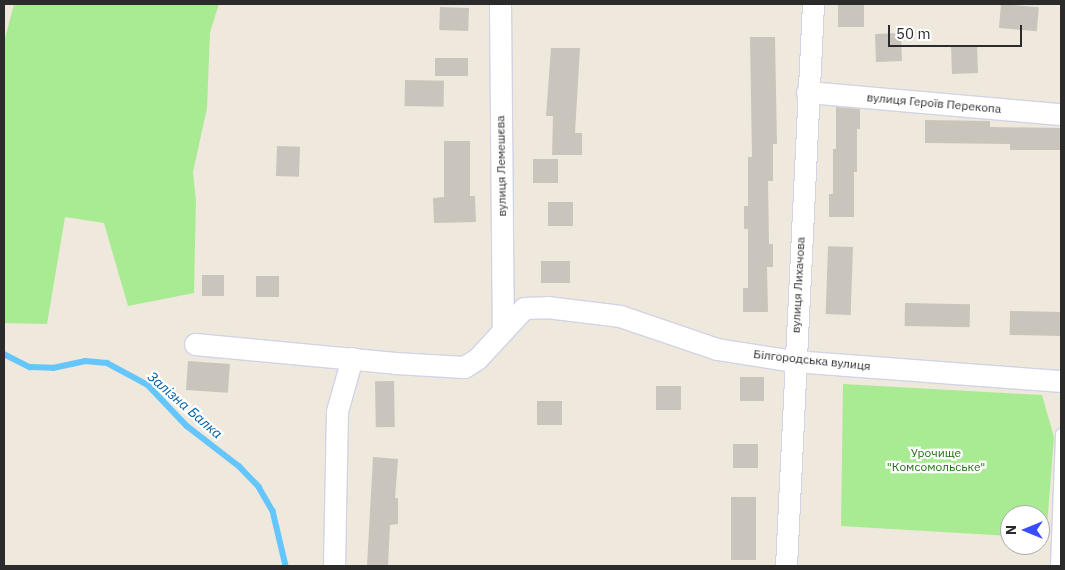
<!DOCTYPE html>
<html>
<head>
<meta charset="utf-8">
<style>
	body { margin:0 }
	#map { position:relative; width:1065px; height:570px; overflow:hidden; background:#efe8dc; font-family:"IBM Plex Sans",sans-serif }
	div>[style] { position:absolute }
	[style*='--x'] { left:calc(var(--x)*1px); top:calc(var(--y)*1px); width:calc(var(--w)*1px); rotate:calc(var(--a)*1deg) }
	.green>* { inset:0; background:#a9eb93 }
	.stream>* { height:5.5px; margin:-2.75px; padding:0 2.75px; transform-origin:2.75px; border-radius:2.75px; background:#64c6fc }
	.building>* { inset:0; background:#cac5bc; transform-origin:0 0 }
	.roads { filter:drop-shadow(1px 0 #d1d3e6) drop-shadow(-1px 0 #d1d3e6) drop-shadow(0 1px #d1d3e6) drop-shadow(0 -1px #d1d3e6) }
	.lane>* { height:10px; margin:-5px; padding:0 5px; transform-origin:5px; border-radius:5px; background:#fff }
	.street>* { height:21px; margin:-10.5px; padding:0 10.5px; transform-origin:10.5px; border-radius:10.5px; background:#fff }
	span { translate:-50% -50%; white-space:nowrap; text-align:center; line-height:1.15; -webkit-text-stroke:4.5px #fff; paint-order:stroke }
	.street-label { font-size:12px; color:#2b2b2b }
	.park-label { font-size:12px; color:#1e7112 }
	.water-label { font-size:14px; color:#0061ab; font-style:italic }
	.frame { position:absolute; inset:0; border:5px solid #2b2b2b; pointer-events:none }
	.north { position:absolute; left:1000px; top:505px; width:50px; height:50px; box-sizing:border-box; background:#fff; border:1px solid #aaa; border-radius:50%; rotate:270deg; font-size:14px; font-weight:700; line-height:20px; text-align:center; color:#2b2b2b }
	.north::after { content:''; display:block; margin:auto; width:18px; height:22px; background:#394cff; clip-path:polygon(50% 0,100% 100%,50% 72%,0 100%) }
	.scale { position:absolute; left:888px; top:25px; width:134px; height:22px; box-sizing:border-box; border:2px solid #2b2b2b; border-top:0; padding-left:6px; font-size:15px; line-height:18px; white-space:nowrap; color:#2b2b2b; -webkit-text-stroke:4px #fff; paint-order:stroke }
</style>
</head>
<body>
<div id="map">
	<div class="green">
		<div style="clip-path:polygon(14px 4px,219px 4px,210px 32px,207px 108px,193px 172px,196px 201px,194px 293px,128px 306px,104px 223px,65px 217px,47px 324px,4px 323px,4px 42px)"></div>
		<div style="clip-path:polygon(843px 384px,1042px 395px,1054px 437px,1046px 538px,1040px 538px,1040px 515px,1010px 515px,1010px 536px,841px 526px)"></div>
	</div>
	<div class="stream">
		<div style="--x:4;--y:354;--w:29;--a:27"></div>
		<div style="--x:30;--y:367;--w:23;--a:2"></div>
		<div style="--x:53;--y:368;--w:33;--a:-12"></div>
		<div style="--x:85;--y:361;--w:22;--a:5"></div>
		<div style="--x:107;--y:363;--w:47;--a:28.2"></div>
		<div style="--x:148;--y:385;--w:57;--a:46.4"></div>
		<div style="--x:187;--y:426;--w:66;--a:37.6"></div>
		<div style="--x:239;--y:466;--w:29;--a:46"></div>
		<div style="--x:259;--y:487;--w:28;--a:60"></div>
		<div style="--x:273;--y:511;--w:57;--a:76.7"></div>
	</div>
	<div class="building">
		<div style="left:838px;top:4px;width:26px;height:23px"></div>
		<div style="left:1001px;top:4px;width:38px;height:24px;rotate:5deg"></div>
		<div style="left:440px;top:7px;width:29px;height:23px;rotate:2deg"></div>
		<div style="left:901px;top:33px;width:28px;height:26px;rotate:88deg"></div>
		<div style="clip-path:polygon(750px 37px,775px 37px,777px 144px,773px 144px,773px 181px,768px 181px,769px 244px,773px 244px,773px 267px,767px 267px,768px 312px,743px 312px,743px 288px,748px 288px,748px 229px,744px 229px,744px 206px,748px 206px,748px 157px,752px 157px)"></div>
		<div style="left:977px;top:45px;width:28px;height:26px;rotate:88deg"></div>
		<div style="clip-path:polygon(551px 48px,580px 48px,575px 133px,582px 133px,582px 155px,552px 155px,553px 116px,546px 116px)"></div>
		<div style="left:468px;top:58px;width:18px;height:33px;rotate:90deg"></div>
		<div style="left:405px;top:80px;width:39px;height:26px;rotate:1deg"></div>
		<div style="clip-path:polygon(836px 107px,860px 109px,860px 129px,857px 129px,857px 172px,854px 172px,854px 217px,829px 217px,829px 194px,833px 194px,833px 149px,836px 149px)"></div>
		<div style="clip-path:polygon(925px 120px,990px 121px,990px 127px,1061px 128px,1061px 150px,1010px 150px,1010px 144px,925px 143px)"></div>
		<div style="clip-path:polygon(444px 141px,470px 141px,470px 196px,475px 196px,476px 222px,434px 223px,433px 198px,444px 197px)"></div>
		<div style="left:277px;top:146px;width:23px;height:30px;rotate:2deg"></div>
		<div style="left:533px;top:159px;width:25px;height:24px"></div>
		<div style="left:548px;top:202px;width:25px;height:24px"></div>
		<div style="left:853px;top:247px;width:68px;height:25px;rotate:92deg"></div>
		<div style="left:541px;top:261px;width:29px;height:22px"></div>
		<div style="left:202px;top:275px;width:22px;height:21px"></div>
		<div style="left:256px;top:276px;width:23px;height:21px"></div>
		<div style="left:905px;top:303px;width:65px;height:23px;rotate:1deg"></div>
		<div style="left:1010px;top:311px;width:51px;height:24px;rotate:1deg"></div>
		<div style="left:188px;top:361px;width:42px;height:29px;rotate:4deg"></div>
		<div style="left:764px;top:377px;width:24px;height:24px;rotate:90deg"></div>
		<div style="left:394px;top:381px;width:46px;height:19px;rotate:89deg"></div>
		<div style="left:656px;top:386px;width:25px;height:24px"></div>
		<div style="left:562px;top:401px;width:24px;height:25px;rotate:90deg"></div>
		<div style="left:758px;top:444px;width:24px;height:25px;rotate:90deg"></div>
		<div style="clip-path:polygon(373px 457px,398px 459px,395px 498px,398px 498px,398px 524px,390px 525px,388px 566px,367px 566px)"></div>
		<div style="left:731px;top:497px;width:25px;height:63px"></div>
	</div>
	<div class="roads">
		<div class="lane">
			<div style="--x:1056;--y:566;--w:132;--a:-87.8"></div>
		</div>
		<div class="street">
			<div style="--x:500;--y:4;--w:324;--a:89.5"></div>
			<div style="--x:807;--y:92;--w:255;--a:5"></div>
			<div style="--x:195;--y:344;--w:201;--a:5.4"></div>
			<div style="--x:395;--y:363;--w:69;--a:3.3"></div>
			<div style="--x:464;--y:367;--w:15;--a:-32"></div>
			<div style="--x:477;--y:359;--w:69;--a:-47.3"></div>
			<div style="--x:524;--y:308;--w:23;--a:-2"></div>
			<div style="--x:547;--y:307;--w:74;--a:7"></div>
			<div style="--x:620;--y:316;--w:102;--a:18.8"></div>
			<div style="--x:717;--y:349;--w:78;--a:8.9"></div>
			<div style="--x:794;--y:361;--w:268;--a:4.3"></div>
			<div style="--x:334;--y:566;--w:155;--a:-88.9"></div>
			<div style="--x:337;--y:411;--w:55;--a:-74.2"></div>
			<div style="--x:786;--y:566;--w:563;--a:-87.25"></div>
		</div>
	</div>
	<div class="street-label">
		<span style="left:934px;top:103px;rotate:5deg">вулиця Героїв Перекопа</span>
		<span style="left:501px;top:166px;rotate:-91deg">вулиця Лемешєва</span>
		<span style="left:798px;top:285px;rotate:-87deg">вулиця Лихачова</span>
		<span style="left:812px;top:360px;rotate:6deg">Білгородська вулиця</span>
	</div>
	<div class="park-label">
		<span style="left:936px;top:460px">Урочище<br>"Комсомольське"</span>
	</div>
	<div class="water-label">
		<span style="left:185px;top:405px;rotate:41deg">Залізна Балка</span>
	</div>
	<div class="frame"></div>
	<div class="north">N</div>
	<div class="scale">50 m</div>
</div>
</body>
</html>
